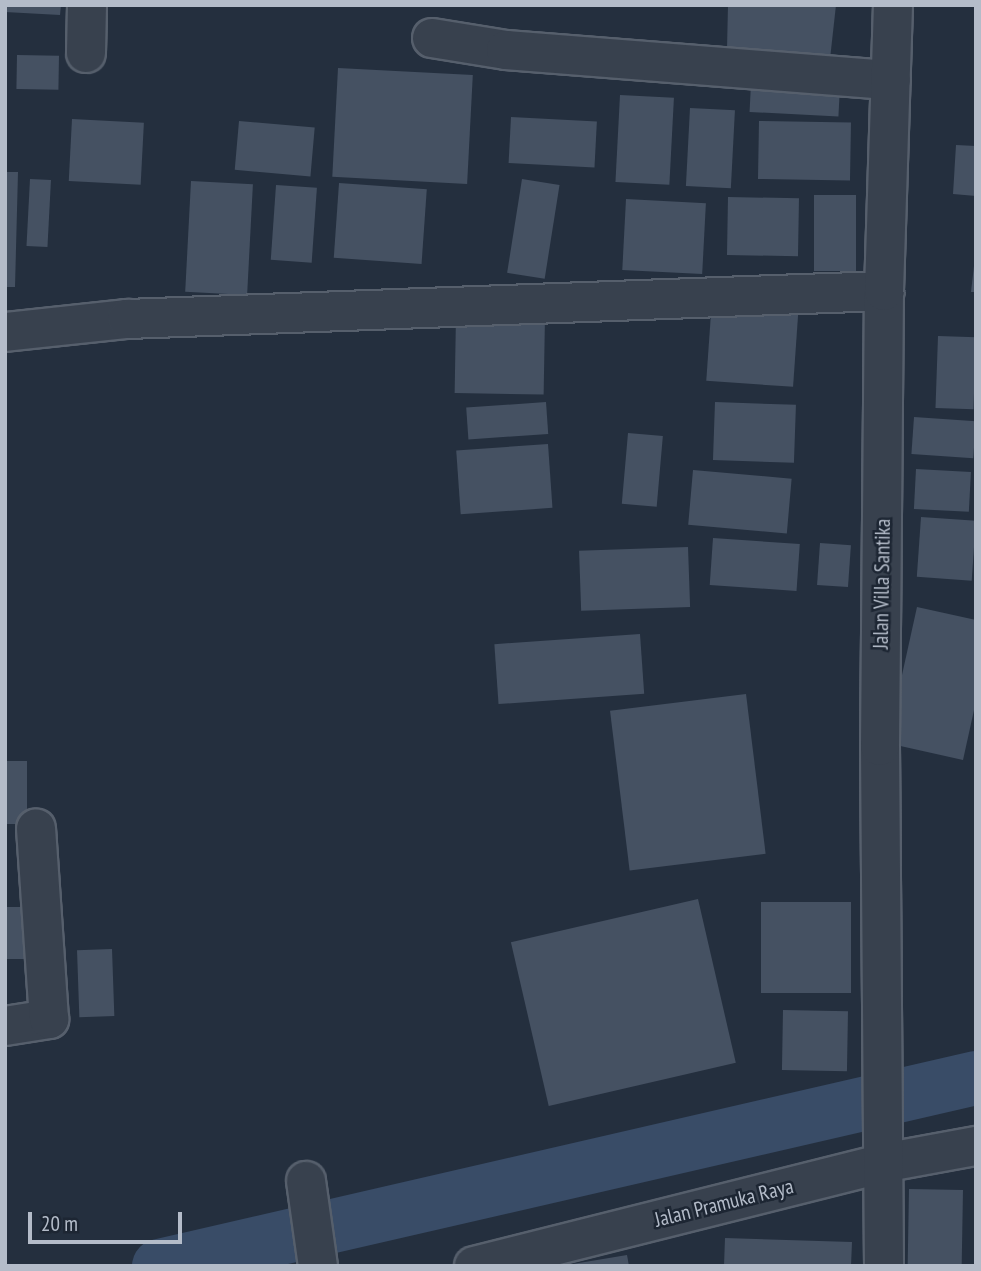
<!DOCTYPE html>
<html>
<head>
<meta charset="utf-8">
<style>
	body { margin:0 }
	#map { position:relative; width:981px; height:1271px; overflow:hidden; background:#242f3e; font-family:"PT Sans Narrow",sans-serif }
	div>[style] { position:absolute }
	[style*='--x'] { left:calc(var(--x)*1px); top:calc(var(--y)*1px); width:calc(var(--w)*1px); rotate:calc(var(--a)*1deg) }
	.canal>* { height:54px; margin:-27px; padding:0 27px; transform-origin:27px; border-radius:27px; background:#394c67 }
	.building>* { inset:0; background:#455162; transform-origin:0 0 }
	.roads { filter:drop-shadow(2px 0 #565f6c) drop-shadow(-2px 0 #565f6c) drop-shadow(0 2px #565f6c) drop-shadow(0 -2px #565f6c) }
	.minor>* { height:38px; margin:-19px; padding:0 19px; transform-origin:19px; border-radius:19px; background:#38414e }
	span { translate:-50% -50%; white-space:nowrap; text-align:center; line-height:1.15; -webkit-text-stroke:5px #1d2633; paint-order:stroke }
	.street-label { font-size:21px; color:#b4bcc9 }
	.frame { position:absolute; inset:0; border:7px solid #b4bcc9; pointer-events:none }
	.scale { position:absolute; left:28px; top:1212px; width:154px; height:32px; box-sizing:border-box; border:4px solid #b4bcc9; border-top:0; padding-left:9px; font-size:21px; line-height:24px; white-space:nowrap; color:#b4bcc9; -webkit-text-stroke:5px #1d2633; paint-order:stroke }
</style>
</head>
<body>
<div id="map">
	<div class="canal">
		<div style="--x:159;--y:1266;--w:838;--a:-12.96"></div>
	</div>
	<div class="building">
		<div style="clip-path:polygon(5px 5px,61px 5px,60px 15px,5px 12px)"></div>
		<div style="clip-path:polygon(728px 5px,836px 5px,830px 59px,727px 49px)"></div>
		<div style="left:17px;top:55px;width:42px;height:34px;rotate:1deg"></div>
		<div style="left:338px;top:68px;width:135px;height:109px;rotate:3deg"></div>
		<div style="left:751px;top:84px;width:89px;height:28px;rotate:3deg"></div>
		<div style="left:620px;top:95px;width:54px;height:87px;rotate:3deg"></div>
		<div style="left:690px;top:108px;width:45px;height:78px;rotate:3deg"></div>
		<div style="left:511px;top:117px;width:86px;height:46px;rotate:3deg"></div>
		<div style="left:72px;top:119px;width:72px;height:62px;rotate:3deg"></div>
		<div style="left:239px;top:121px;width:76px;height:49px;rotate:5deg"></div>
		<div style="left:759px;top:121px;width:92px;height:58px;rotate:1deg"></div>
		<div style="clip-path:polygon(956px 145px,976px 146px,976px 196px,953px 194px)"></div>
		<div style="clip-path:polygon(5px 172px,18px 172px,15px 287px,5px 287px)"></div>
		<div style="left:30px;top:179px;width:21px;height:67px;rotate:3deg"></div>
		<div style="left:522px;top:179px;width:38px;height:95px;rotate:9deg"></div>
		<div style="left:191px;top:181px;width:62px;height:111px;rotate:3deg"></div>
		<div style="left:339px;top:183px;width:88px;height:75px;rotate:4deg"></div>
		<div style="left:276px;top:185px;width:41px;height:75px;rotate:4deg"></div>
		<div style="left:814px;top:195px;width:42px;height:76px"></div>
		<div style="left:728px;top:197px;width:71px;height:58px;rotate:1deg"></div>
		<div style="left:626px;top:199px;width:80px;height:71px;rotate:3deg"></div>
		<div style="clip-path:polygon(974px 266px,976px 266px,976px 292px,971px 292px)"></div>
		<div style="left:712px;top:299px;width:87px;height:82px;rotate:4deg"></div>
		<div style="left:456px;top:315px;width:89px;height:78px;rotate:1deg"></div>
		<div style="left:938px;top:336px;width:38px;height:72px;rotate:2deg"></div>
		<div style="left:546px;top:402px;width:32px;height:80px;rotate:86deg"></div>
		<div style="left:715px;top:402px;width:81px;height:58px;rotate:2deg"></div>
		<div style="left:914px;top:417px;width:62px;height:37px;rotate:4deg"></div>
		<div style="left:628px;top:433px;width:35px;height:71px;rotate:5deg"></div>
		<div style="left:548px;top:444px;width:64px;height:92px;rotate:86deg"></div>
		<div style="left:916px;top:469px;width:55px;height:40px;rotate:3deg"></div>
		<div style="left:693px;top:470px;width:99px;height:55px;rotate:5deg"></div>
		<div style="left:921px;top:517px;width:55px;height:60px;rotate:4deg"></div>
		<div style="left:713px;top:538px;width:87px;height:47px;rotate:4deg"></div>
		<div style="left:820px;top:543px;width:31px;height:42px;rotate:4deg"></div>
		<div style="left:688px;top:547px;width:60px;height:109px;rotate:88deg"></div>
		<div style="clip-path:polygon(917px 607px,976px 620px,976px 701px,963px 760px,887px 743px)"></div>
		<div style="left:640px;top:634px;width:60px;height:146px;rotate:86deg"></div>
		<div style="left:746px;top:694px;width:161px;height:137px;rotate:83deg"></div>
		<div style="left:5px;top:761px;width:22px;height:63px"></div>
		<div style="left:698px;top:899px;width:168px;height:192px;rotate:77deg"></div>
		<div style="left:761px;top:902px;width:90px;height:91px"></div>
		<div style="left:5px;top:907px;width:27px;height:52px"></div>
		<div style="left:112px;top:949px;width:67px;height:35px;rotate:88deg"></div>
		<div style="left:783px;top:1010px;width:65px;height:60px;rotate:1deg"></div>
		<div style="left:909px;top:1189px;width:54px;height:77px;rotate:1deg"></div>
		<div style="clip-path:polygon(725px 1238px,852px 1242px,851px 1266px,724px 1266px)"></div>
		<div style="clip-path:polygon(627px 1255px,629px 1266px,573px 1266px,573px 1264px)"></div>
	</div>
	<div class="roads">
		<div class="minor">
			<div style="--x:432;--y:38;--w:75;--a:9.2"></div>
			<div style="--x:506;--y:50;--w:386;--a:4.5"></div>
			<div style="--x:86;--y:53;--w:48;--a:-88.8"></div>
			<div style="--x:5;--y:332;--w:123;--a:-6.1"></div>
			<div style="--x:127;--y:319;--w:758;--a:-2.12"></div>
			<div style="--x:5;--y:1026;--w:45;--a:-9"></div>
			<div style="--x:49;--y:1019;--w:191;--a:-93.9"></div>
			<div style="--x:306;--y:1181;--w:86;--a:82"></div>
			<div style="--x:474;--y:1266;--w:422;--a:-14.1"></div>
			<div style="--x:883;--y:1163;--w:95;--a:-10.4"></div>
			<div style="--x:884;--y:1266;--w:520;--a:-90.44"></div>
			<div style="--x:880;--y:746;--w:455;--a:-89.5"></div>
			<div style="--x:884;--y:291;--w:286;--a:-88.2"></div>
		</div>
	</div>
	<div class="street-label">
		<span style="left:882px;top:584px;rotate:-89deg">Jalan Villa Santika</span>
		<span style="left:724px;top:1203px;rotate:-14deg">Jalan Pramuka Raya</span>
	</div>
	<div class="frame"></div>
	<div class="scale">20 m</div>
</div>
</body>
</html>
